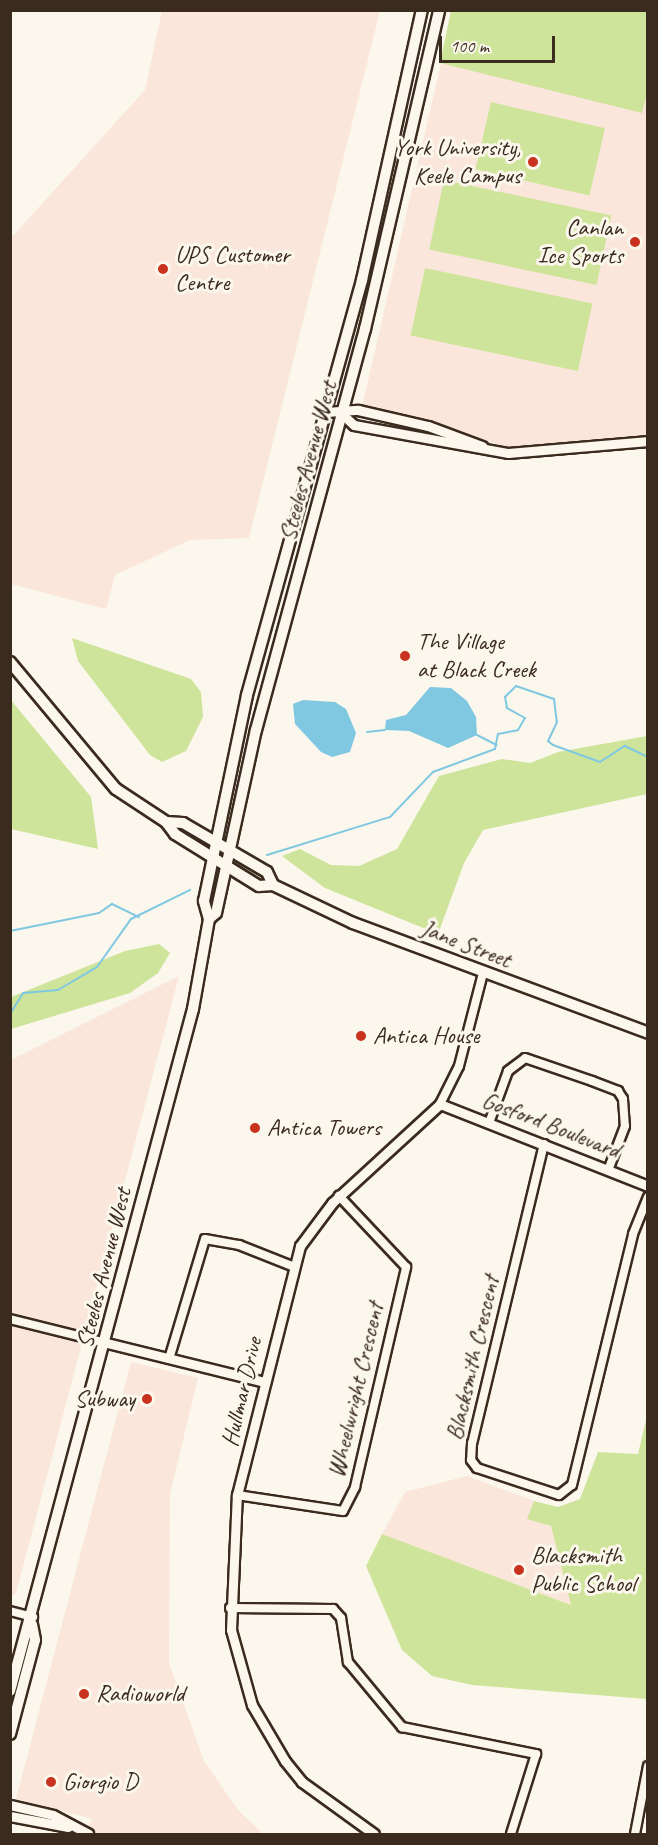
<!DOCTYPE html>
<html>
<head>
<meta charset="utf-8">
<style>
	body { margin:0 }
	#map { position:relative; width:658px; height:1845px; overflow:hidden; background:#fbf7ec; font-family:Caveat,sans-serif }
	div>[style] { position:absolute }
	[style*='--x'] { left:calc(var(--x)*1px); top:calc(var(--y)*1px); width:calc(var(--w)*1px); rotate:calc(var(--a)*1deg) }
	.built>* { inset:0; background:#fae6da }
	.green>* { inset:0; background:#cee49a; transform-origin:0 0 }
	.water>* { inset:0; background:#80c8e1 }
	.stream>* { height:2px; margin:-1px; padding:0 1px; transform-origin:1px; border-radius:1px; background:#80c8e1 }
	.roads { filter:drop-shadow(2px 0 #3b2a1e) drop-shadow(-2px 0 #3b2a1e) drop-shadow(0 2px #3b2a1e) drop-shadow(0 -2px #3b2a1e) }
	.minor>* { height:8px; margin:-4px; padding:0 4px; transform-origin:4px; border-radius:4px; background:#fbf7ec }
	.tertiary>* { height:9px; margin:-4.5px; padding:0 4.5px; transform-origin:4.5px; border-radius:4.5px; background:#fbf7ec }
	.secondary>* { height:10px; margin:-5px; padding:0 5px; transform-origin:5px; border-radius:5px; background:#fbf7ec }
	.dots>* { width:16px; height:16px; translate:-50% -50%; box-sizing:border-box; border:3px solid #fbf7ec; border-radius:50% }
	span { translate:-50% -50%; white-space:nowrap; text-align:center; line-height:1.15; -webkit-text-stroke:6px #fbf7ec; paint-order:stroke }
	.poi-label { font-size:24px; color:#3b2a1e }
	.right { translate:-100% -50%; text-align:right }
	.left { translate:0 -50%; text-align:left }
	.street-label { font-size:24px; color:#3b2a1e }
	.frame { position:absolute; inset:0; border:12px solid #3b2a1e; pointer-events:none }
	.scale { position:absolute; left:439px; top:36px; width:116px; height:27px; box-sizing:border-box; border:3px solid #3b2a1e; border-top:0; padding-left:8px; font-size:18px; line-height:21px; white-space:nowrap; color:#3b2a1e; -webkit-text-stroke:4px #fbf7ec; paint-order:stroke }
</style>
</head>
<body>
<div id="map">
	<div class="built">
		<div style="clip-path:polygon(162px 11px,380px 11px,249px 538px,190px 540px,115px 575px,106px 609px,11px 584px,11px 238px,145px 90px)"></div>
		<div style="clip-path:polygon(453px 11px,647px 11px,647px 436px,506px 448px,434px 422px,362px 407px)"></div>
		<div style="clip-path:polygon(179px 976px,16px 1593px,11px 1597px,11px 1060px)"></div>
		<div style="clip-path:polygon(131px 1362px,198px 1378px,170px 1494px,169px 1663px,204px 1761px,238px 1810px,263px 1834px,85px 1834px,93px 1819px,16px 1799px)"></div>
		<div style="clip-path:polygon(467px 1476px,534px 1501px,528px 1518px,551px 1526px,572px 1605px,382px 1534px,405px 1492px)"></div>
	</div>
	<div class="green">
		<div style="clip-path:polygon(451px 11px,647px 11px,648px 89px,642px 113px,440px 63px)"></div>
		<div style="left:491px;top:102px;width:117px;height:69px;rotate:13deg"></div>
		<div style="left:444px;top:180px;width:171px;height:71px;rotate:12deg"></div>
		<div style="left:425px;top:268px;width:171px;height:69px;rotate:12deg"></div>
		<div style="clip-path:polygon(72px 638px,191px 679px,201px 692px,203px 717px,186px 751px,162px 762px,150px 755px,78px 661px)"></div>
		<div style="clip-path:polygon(10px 699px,91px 797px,98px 849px,11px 829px)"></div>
		<div style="clip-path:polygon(647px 736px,647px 794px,483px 830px,464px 863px,438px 934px,325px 888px,282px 856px,300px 849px,331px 865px,359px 866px,397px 849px,439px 776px,502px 759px,530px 763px,558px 752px)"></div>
		<div style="clip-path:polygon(159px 944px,170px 953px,158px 973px,130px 993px,11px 1029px,11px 997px,125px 951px)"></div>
		<div style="clip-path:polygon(647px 1416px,647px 1699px,472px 1685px,432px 1676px,402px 1650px,366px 1566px,382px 1534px,571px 1605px,551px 1526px,527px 1519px,534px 1501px,558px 1507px,580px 1499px,598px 1452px,638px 1454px)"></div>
	</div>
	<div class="water">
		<div style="clip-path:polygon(430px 687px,451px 688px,467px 701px,476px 717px,477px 735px,448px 748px,409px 731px,385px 730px,386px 720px,406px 715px)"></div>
		<div style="clip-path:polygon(303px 700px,335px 702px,346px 709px,356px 733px,350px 752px,332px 757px,321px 752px,295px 724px,293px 704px)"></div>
	</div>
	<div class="stream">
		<div style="--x:367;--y:732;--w:18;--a:-6"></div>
		<div style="--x:477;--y:735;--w:22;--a:27"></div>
		<div style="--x:267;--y:855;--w:129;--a:-17.2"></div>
		<div style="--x:390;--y:817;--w:62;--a:-46.3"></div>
		<div style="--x:433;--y:772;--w:66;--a:-20.4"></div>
		<div style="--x:495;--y:749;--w:15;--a:-79"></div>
		<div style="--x:498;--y:734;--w:20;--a:-11"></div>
		<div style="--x:518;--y:730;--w:14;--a:-60"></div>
		<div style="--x:525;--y:718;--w:21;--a:-151"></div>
		<div style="--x:507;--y:708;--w:11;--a:-100"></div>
		<div style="--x:505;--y:697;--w:16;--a:-45"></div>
		<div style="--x:516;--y:686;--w:40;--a:18.9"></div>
		<div style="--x:554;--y:699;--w:23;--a:83"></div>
		<div style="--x:557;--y:722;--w:21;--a:115"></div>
		<div style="--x:548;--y:741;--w:6;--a:39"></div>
		<div style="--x:553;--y:745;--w:50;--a:19.9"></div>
		<div style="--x:600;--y:762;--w:30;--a:-33"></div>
		<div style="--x:625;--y:746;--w:25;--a:26"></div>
		<div style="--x:10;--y:931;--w:91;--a:-11.4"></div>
		<div style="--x:99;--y:913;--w:16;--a:-35"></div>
		<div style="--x:112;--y:904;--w:30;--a:26"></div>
		<div style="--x:10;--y:1014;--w:25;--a:-58"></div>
		<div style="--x:23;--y:993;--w:35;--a:-5"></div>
		<div style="--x:58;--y:990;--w:45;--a:-30.5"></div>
		<div style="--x:97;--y:967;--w:59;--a:-54.7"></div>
		<div style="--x:131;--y:919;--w:66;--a:-26.2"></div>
	</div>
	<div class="roads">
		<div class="minor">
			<div style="--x:440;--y:1104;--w:42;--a:-63.4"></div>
			<div style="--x:459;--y:1066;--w:96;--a:-75.5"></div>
			<div style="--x:489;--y:1123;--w:55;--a:-69.9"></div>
			<div style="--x:508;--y:1071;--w:21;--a:-37"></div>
			<div style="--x:525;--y:1058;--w:71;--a:18.9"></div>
			<div style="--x:592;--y:1081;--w:28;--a:21"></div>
			<div style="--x:618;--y:1091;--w:9;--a:58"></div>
			<div style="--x:623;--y:1099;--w:27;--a:86"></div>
			<div style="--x:625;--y:1126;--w:45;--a:110.9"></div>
			<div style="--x:544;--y:1144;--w:308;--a:103.5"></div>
			<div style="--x:472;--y:1443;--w:17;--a:93"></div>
			<div style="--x:471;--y:1460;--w:10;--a:53"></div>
			<div style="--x:477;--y:1468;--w:86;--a:18.2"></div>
			<div style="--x:559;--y:1495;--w:16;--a:-38"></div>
			<div style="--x:572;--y:1485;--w:258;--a:-76.3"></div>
			<div style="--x:633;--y:1234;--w:40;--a:-68"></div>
			<div style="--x:10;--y:1319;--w:99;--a:14"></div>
			<div style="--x:169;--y:1359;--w:125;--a:-73.3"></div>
			<div style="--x:205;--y:1239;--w:35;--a:10"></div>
			<div style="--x:239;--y:1245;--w:57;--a:21.6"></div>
			<div style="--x:237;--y:1495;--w:107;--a:8.6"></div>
			<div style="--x:343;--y:1511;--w:27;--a:-63"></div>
			<div style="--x:355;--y:1487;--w:226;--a:-76.9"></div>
			<div style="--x:406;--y:1267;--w:98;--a:-133.3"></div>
			<div style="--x:230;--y:1608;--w:103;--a:0.6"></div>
			<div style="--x:333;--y:1609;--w:12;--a:48"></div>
			<div style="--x:341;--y:1618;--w:45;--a:81"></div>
			<div style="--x:348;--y:1662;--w:85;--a:50.3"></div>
			<div style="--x:402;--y:1727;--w:137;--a:11.4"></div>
			<div style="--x:536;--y:1754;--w:84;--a:107.4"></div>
			<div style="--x:10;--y:1611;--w:24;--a:15"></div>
			<div style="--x:635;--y:1834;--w:69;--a:-79.2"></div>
		</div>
		<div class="tertiary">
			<div style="--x:326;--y:412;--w:32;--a:-4"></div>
			<div style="--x:358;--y:410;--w:72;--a:12.9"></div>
			<div style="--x:428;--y:426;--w:58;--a:20.3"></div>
			<div style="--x:342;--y:414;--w:16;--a:43"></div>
			<div style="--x:354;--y:425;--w:157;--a:10.3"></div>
			<div style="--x:508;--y:453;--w:141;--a:-4.9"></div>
			<div style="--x:107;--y:1343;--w:163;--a:13.9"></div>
			<div style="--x:10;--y:1805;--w:44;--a:13.1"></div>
			<div style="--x:53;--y:1815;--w:40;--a:28"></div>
			<div style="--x:10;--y:1816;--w:59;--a:10.7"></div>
			<div style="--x:374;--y:1834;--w:89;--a:-144.2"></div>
			<div style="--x:302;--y:1782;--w:27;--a:-129"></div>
			<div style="--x:285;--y:1761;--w:65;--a:-120.5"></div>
			<div style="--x:252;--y:1705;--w:78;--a:-105.6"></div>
			<div style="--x:231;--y:1630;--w:135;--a:-87.5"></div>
			<div style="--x:237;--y:1495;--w:257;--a:-75.8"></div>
			<div style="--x:300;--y:1246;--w:54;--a:-53.3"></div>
			<div style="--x:332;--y:1203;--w:147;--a:-42.5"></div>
			<div style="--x:440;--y:1104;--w:224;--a:21.5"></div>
		</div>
		<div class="secondary">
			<div style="--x:10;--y:662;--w:165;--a:50.2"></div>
			<div style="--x:116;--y:789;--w:60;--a:33.4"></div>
			<div style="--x:166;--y:822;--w:15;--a:53"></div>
			<div style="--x:175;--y:834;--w:99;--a:31.8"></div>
			<div style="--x:259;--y:886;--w:14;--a:-4"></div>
			<div style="--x:273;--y:885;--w:89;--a:25.4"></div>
			<div style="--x:353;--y:923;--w:315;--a:20.4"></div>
			<div style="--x:166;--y:822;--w:17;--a:3"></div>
			<div style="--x:183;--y:823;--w:97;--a:30.3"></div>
			<div style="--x:267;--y:872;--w:14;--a:65"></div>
			<div style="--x:209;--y:919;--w:9;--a:-41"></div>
			<div style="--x:216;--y:913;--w:187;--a:-77.7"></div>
			<div style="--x:256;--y:730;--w:416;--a:-74.8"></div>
			<div style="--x:365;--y:329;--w:327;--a:-76.9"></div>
			<div style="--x:10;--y:1691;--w:706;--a:-74.98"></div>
			<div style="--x:193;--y:1009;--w:91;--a:-79.9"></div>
			<div style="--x:209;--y:919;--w:19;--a:-106"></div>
			<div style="--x:204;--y:901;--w:210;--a:-78.2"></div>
			<div style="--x:247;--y:695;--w:431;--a:-74.5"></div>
			<div style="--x:362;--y:280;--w:277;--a:-77.5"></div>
			<div style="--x:10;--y:1734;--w:97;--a:-75.1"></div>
			<div style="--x:35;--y:1640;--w:16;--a:-101"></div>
		</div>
	</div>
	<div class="dots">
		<div style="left:533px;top:162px;background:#c8321e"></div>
		<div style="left:635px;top:242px;background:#c8321e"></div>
		<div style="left:163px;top:269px;background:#c8321e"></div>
		<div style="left:405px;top:656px;background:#c8321e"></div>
		<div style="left:361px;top:1036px;background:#c8321e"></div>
		<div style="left:255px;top:1128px;background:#c8321e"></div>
		<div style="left:147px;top:1399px;background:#c8321e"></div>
		<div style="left:519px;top:1570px;background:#c8321e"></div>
		<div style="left:84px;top:1694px;background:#c8321e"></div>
		<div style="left:51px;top:1782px;background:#c8321e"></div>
	</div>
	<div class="poi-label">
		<span class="right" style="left:521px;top:162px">York University,<br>Keele Campus</span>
		<span class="right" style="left:623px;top:242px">Canlan<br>Ice Sports</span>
		<span class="left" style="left:175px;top:269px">UPS Customer<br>Centre</span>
		<span class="left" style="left:417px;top:656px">The Village<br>at Black Creek</span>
		<span class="left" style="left:373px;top:1036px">Antica House</span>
		<span class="left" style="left:267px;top:1128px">Antica Towers</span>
		<span class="right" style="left:135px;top:1399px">Subway</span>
		<span class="left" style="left:531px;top:1570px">Blacksmith<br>Public School</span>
		<span class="left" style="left:96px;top:1694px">Radioworld</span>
		<span class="left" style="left:63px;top:1782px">Giorgio D</span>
	</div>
	<div class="street-label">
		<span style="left:308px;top:461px;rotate:-75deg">Steeles Avenue West</span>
		<span style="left:466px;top:944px;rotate:21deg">Jane Street</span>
		<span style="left:551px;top:1125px;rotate:21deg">Gosford Boulevard</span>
		<span style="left:104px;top:1268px;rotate:-76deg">Steeles Avenue West</span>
		<span style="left:473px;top:1358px;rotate:-77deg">Blacksmith Crescent</span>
		<span style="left:356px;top:1390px;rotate:-77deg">Wheelwright Crescent</span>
		<span style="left:242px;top:1392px;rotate:-77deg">Hullmar Drive</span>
	</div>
	<div class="frame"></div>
	<div class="scale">100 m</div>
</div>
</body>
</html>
